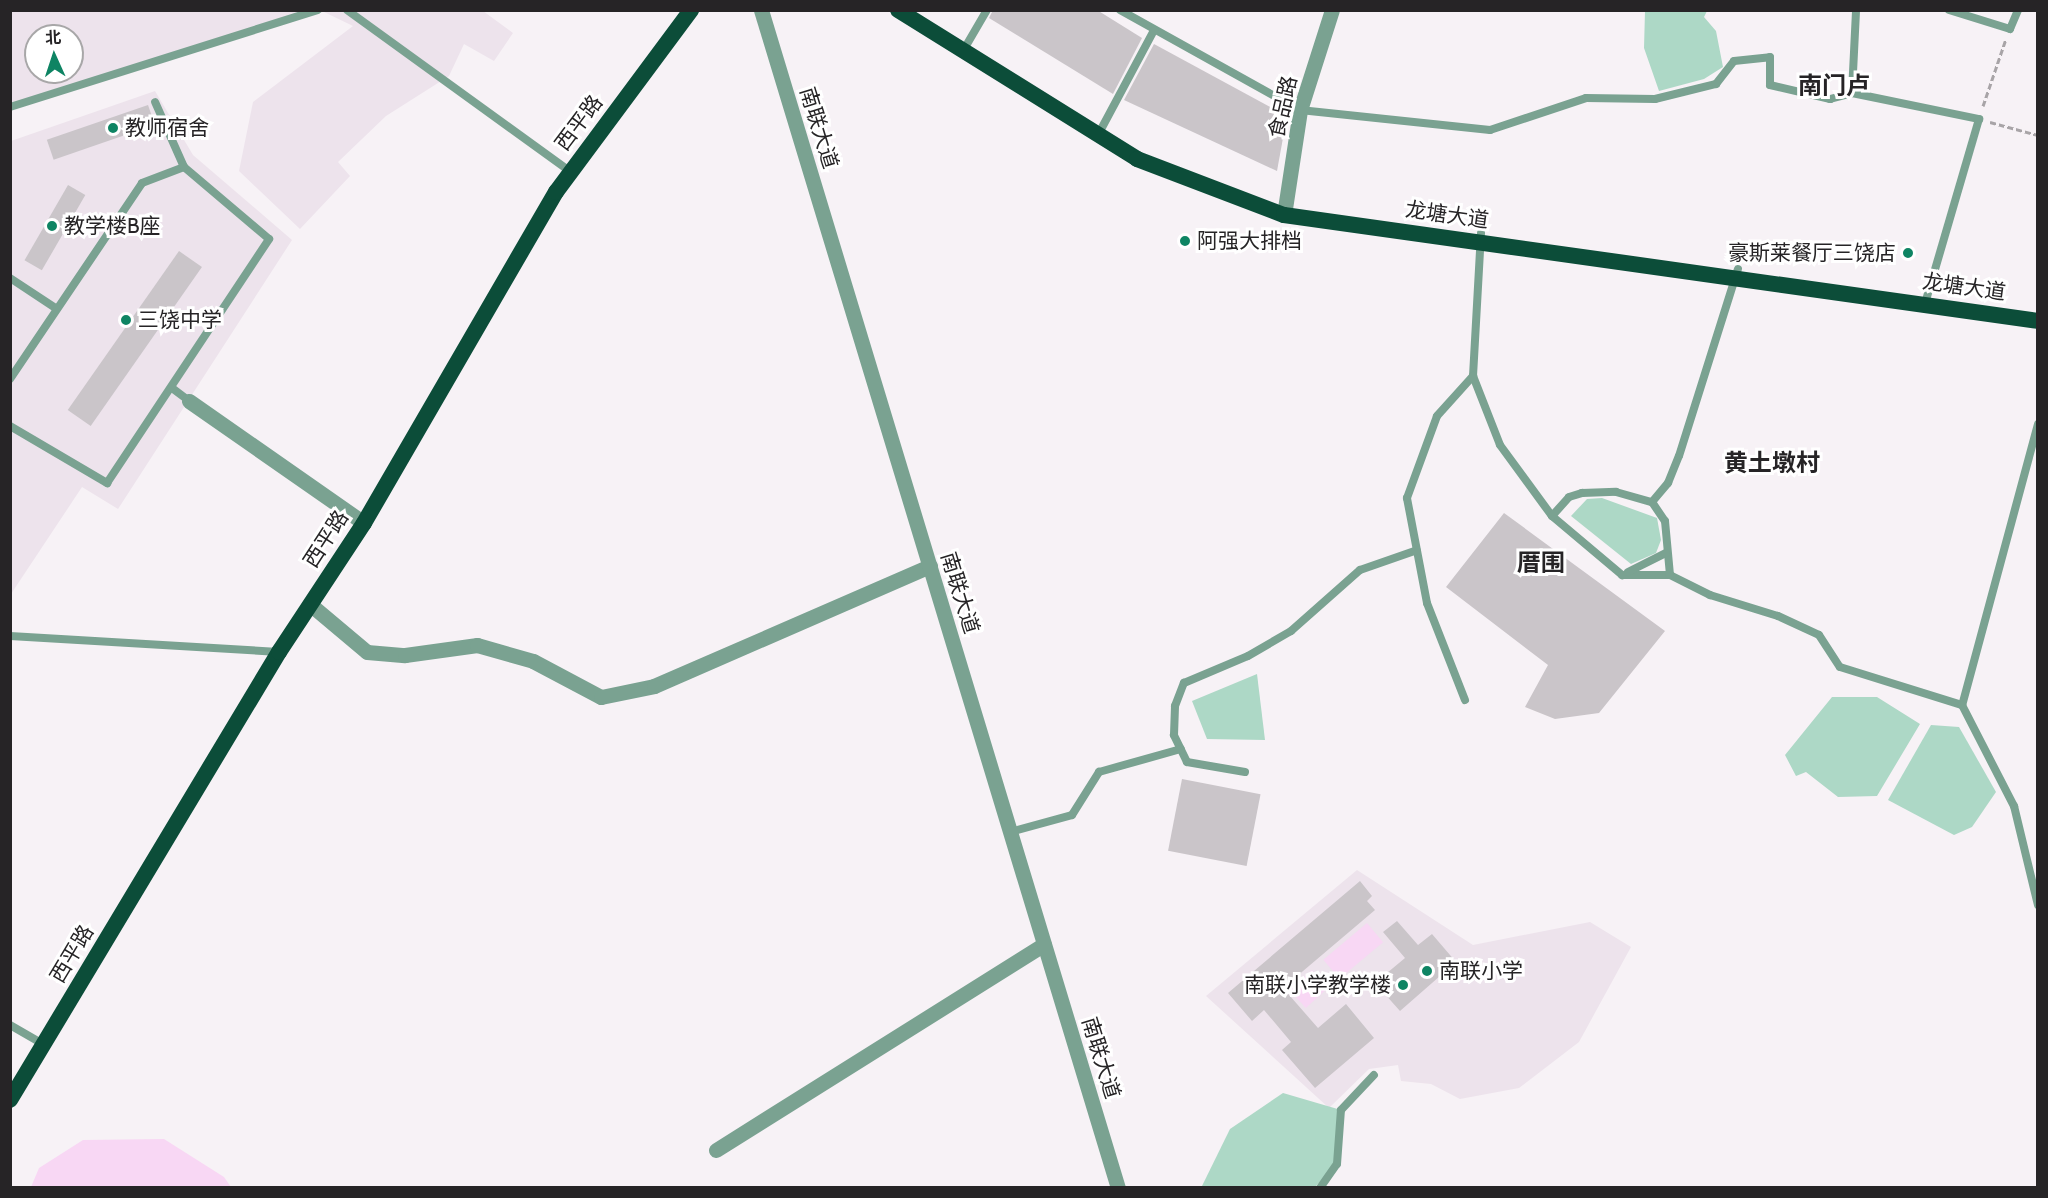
<!DOCTYPE html>
<html>
<head>
<meta charset="utf-8">
<style>
	body { margin:0 }
	#map { position:relative; width:2048px; height:1198px; overflow:hidden; background:#f7f2f6; font-family:Cabin,"Noto Sans SC",sans-serif }
	div>[style] { position:absolute }
	[style*='--x'] { left:calc(var(--x)*1px); top:calc(var(--y)*1px); width:calc(var(--w)*1px); rotate:calc(var(--a)*1deg) }
	.built>* { inset:0; background:#ede3ec }
	.green>* { inset:0; background:#f8d7f4; transform-origin:0 0 }
	.water>* { inset:0; background:#add8c6 }
	.building>* { inset:0; background:#cac5c9; transform-origin:0 0 }
	.path>* { height:3px; margin-top:-1.5px; transform-origin:0; background:repeating-linear-gradient(90deg,#a8a4a7 0 6px,transparent 0 9px) }
	.service>* { height:8px; margin:-4px; padding:0 4px; transform-origin:4px; border-radius:4px; background:#7aa291 }
	.minor>* { height:15px; margin:-7.5px; padding:0 7.5px; transform-origin:7.5px; border-radius:7.5px; background:#7aa291 }
	.tertiary>* { height:15px; margin:-7.5px; padding:0 7.5px; transform-origin:7.5px; border-radius:7.5px; background:#7aa291 }
	.trunk>* { height:16px; margin:-8px; padding:0 8px; transform-origin:8px; border-radius:8px; background:#0c4d39 }
	.dots>* { width:16px; height:16px; translate:-50% -50%; box-sizing:border-box; border:3px solid #fff; border-radius:50% }
	span { translate:-50% -50%; white-space:nowrap; text-align:center; line-height:1.15; -webkit-text-stroke:6px #fff; paint-order:stroke }
	.street-label { font-size:21px; color:#262426 }
	.poi-label { font-size:21px; color:#262426 }
	.left { translate:0 -50%; text-align:left }
	.right { translate:-100% -50%; text-align:right }
	.quarter-label { font-size:24px; color:#262426; font-weight:700 }
	.frame { position:absolute; inset:0; border:12px solid #262426; pointer-events:none }
	.north { position:absolute; left:24px; top:24px; width:60px; height:60px; box-sizing:border-box; background:#fff; border:2px solid #a8a7a8; border-radius:50%; rotate:357deg; font-size:16px; font-weight:700; line-height:24px; text-align:center; color:#262426 }
	.north::after { content:''; display:block; margin:auto; width:21px; height:27px; background:#0e8463; clip-path:polygon(50% 0,100% 100%,50% 72%,0 100%) }
</style>
</head>
<body>
<div id="map">
	<div class="built">
		<div style="clip-path:polygon(evenodd,11px 11px,316px 11px,11px 104px,11px 11px,36px 36px,72px 36px,72px 72px,36px 72px,36px 36px)"></div>
		<div style="clip-path:polygon(322px 11px,483px 11px,513px 33px,494px 61px,464px 44px,449px 76px,386px 116px,338px 162px,350px 176px,300px 229px,239px 171px,253px 102px,353px 26px)"></div>
		<div style="clip-path:polygon(155px 91px,193px 155px,292px 240px,118px 509px,82px 487px,11px 594px,11px 141px)"></div>
		<div style="clip-path:polygon(1357px 870px,1473px 945px,1590px 922px,1631px 947px,1579px 1042px,1519px 1088px,1460px 1099px,1431px 1084px,1401px 1081px,1398px 1065px,1369px 1069px,1329px 1108px,1206px 996px)"></div>
	</div>
	<div class="green">
		<div style="left:1367px;top:923px;width:25px;height:57px;rotate:50deg"></div>
		<div style="left:1312px;top:970px;width:24px;height:30px;rotate:48deg"></div>
		<div style="clip-path:polygon(164px 1139px,224px 1177px,231px 1187px,31px 1187px,39px 1168px,83px 1140px)"></div>
	</div>
	<div class="water">
		<div style="clip-path:polygon(1645px 11px,1707px 11px,1704px 17px,1716px 31px,1723px 67px,1704px 79px,1659px 91px,1644px 48px)"></div>
		<div style="clip-path:polygon(1602px 498px,1657px 518px,1661px 540px,1656px 553px,1631px 564px,1571px 516px,1587px 499px)"></div>
		<div style="clip-path:polygon(1257px 674px,1265px 740px,1207px 739px,1192px 701px)"></div>
		<div style="clip-path:polygon(1832px 697px,1877px 697px,1920px 724px,1877px 796px,1838px 797px,1806px 772px,1796px 776px,1785px 755px)"></div>
		<div style="clip-path:polygon(1931px 725px,1959px 727px,1996px 792px,1972px 827px,1954px 835px,1888px 800px)"></div>
		<div style="clip-path:polygon(1283px 1093px,1341px 1110px,1336px 1165px,1315px 1187px,1201px 1188px,1230px 1129px)"></div>
	</div>
	<div class="building">
		<div style="clip-path:polygon(993px 10px,1097px 10px,1142px 38px,1113px 94px,989px 18px)"></div>
		<div style="clip-path:polygon(1154px 44px,1287px 116px,1277px 171px,1124px 100px)"></div>
		<div style="left:148px;top:105px;width:21px;height:107px;rotate:71deg"></div>
		<div style="left:68px;top:185px;width:20px;height:87px;rotate:30deg"></div>
		<div style="left:179px;top:251px;width:28px;height:194px;rotate:35deg"></div>
		<div style="clip-path:polygon(1504px 513px,1665px 631px,1599px 713px,1555px 719px,1525px 707px,1548px 665px,1446px 587px)"></div>
		<div style="left:1182px;top:779px;width:80px;height:73px;rotate:11deg"></div>
		<div style="clip-path:polygon(1360px 881px,1372px 896px,1367px 901px,1375px 910px,1283px 988px,1318px 1028px,1346px 1004px,1374px 1038px,1315px 1088px,1282px 1050px,1291px 1042px,1264px 1010px,1252px 1021px,1228px 993px)"></div>
		<div style="clip-path:polygon(1397px 921px,1418px 945px,1432px 934px,1456px 962px,1400px 1011px,1375px 983px,1405px 958px,1383px 932px)"></div>
	</div>
	<div class="path">
		<div style="--x:1983;--y:106;--w:71;--a:-71.1"></div>
		<div style="--x:1990;--y:122;--w:50;--a:15.2"></div>
	</div>
	<div class="service">
		<div style="--x:347;--y:10;--w:276;--a:35.9"></div>
		<div style="--x:1120;--y:10;--w:206;--a:29.1"></div>
		<div style="--x:1300;--y:110;--w:191;--a:6"></div>
		<div style="--x:1490;--y:130;--w:101;--a:-18.4"></div>
		<div style="--x:1586;--y:98;--w:69;--a:0.8"></div>
		<div style="--x:1655;--y:99;--w:63;--a:-13.8"></div>
		<div style="--x:1716;--y:84;--w:29;--a:-52"></div>
		<div style="--x:1734;--y:61;--w:36;--a:-6"></div>
		<div style="--x:1770;--y:57;--w:28;--a:90"></div>
		<div style="--x:1770;--y:85;--w:62;--a:13.1"></div>
		<div style="--x:1830;--y:99;--w:23;--a:-15"></div>
		<div style="--x:1852;--y:93;--w:130;--a:11.6"></div>
		<div style="--x:1979;--y:119;--w:193;--a:106.3"></div>
		<div style="--x:1949;--y:10;--w:64;--a:17.3"></div>
		<div style="--x:2010;--y:29;--w:21;--a:-67"></div>
		<div style="--x:963;--y:51;--w:48;--a:-59.7"></div>
		<div style="--x:1852;--y:93;--w:83;--a:-87.2"></div>
		<div style="--x:10;--y:107;--w:323;--a:-17.5"></div>
		<div style="--x:1098;--y:135;--w:119;--a:-61.9"></div>
		<div style="--x:1481;--y:233;--w:143;--a:93.2"></div>
		<div style="--x:1473;--y:376;--w:74;--a:68.6"></div>
		<div style="--x:1500;--y:445;--w:88;--a:53.8"></div>
		<div style="--x:1552;--y:516;--w:92;--a:40.1"></div>
		<div style="--x:1622;--y:575;--w:48;--a:0"></div>
		<div style="--x:1670;--y:575;--w:45;--a:26.6"></div>
		<div style="--x:1710;--y:595;--w:71;--a:17.2"></div>
		<div style="--x:1778;--y:616;--w:45;--a:24.9"></div>
		<div style="--x:1819;--y:635;--w:38;--a:57"></div>
		<div style="--x:1840;--y:667;--w:128;--a:17.3"></div>
		<div style="--x:10;--y:278;--w:56;--a:33.4"></div>
		<div style="--x:10;--y:379;--w:236;--a:-56"></div>
		<div style="--x:142;--y:183;--w:45;--a:-20.9"></div>
		<div style="--x:172;--y:388;--w:21;--a:37"></div>
		<div style="--x:2038;--y:424;--w:291;--a:105.1"></div>
		<div style="--x:1962;--y:705;--w:114;--a:62.8"></div>
		<div style="--x:2014;--y:806;--w:102;--a:76.4"></div>
		<div style="--x:10;--y:426;--w:113;--a:30.4"></div>
		<div style="--x:107;--y:483;--w:293;--a:-56.4"></div>
		<div style="--x:269;--y:239;--w:111;--a:-139.7"></div>
		<div style="--x:184;--y:167;--w:71;--a:-114"></div>
		<div style="--x:1652;--y:502;--w:25;--a:-50"></div>
		<div style="--x:1668;--y:483;--w:29;--a:-68"></div>
		<div style="--x:1679;--y:456;--w:196;--a:-72.5"></div>
		<div style="--x:1552;--y:516;--w:25;--a:-48"></div>
		<div style="--x:1569;--y:497;--w:14;--a:-17"></div>
		<div style="--x:1582;--y:493;--w:34;--a:-2"></div>
		<div style="--x:1616;--y:492;--w:37;--a:16"></div>
		<div style="--x:1652;--y:502;--w:23;--a:56"></div>
		<div style="--x:1665;--y:521;--w:54;--a:84.7"></div>
		<div style="--x:1628;--y:572;--w:42;--a:-26.6"></div>
		<div style="--x:10;--y:636;--w:269;--a:3.4"></div>
		<div style="--x:1465;--y:700;--w:104;--a:-111.4"></div>
		<div style="--x:1427;--y:603;--w:107;--a:-100.8"></div>
		<div style="--x:1407;--y:498;--w:87;--a:-69.9"></div>
		<div style="--x:1437;--y:416;--w:54;--a:-48"></div>
		<div style="--x:1245;--y:772;--w:59;--a:-170.2"></div>
		<div style="--x:1187;--y:762;--w:30;--a:-116"></div>
		<div style="--x:1174;--y:735;--w:29;--a:-88"></div>
		<div style="--x:1175;--y:706;--w:25;--a:-69"></div>
		<div style="--x:1184;--y:683;--w:69;--a:-22.9"></div>
		<div style="--x:1248;--y:656;--w:50;--a:-30.2"></div>
		<div style="--x:1291;--y:631;--w:92;--a:-41.5"></div>
		<div style="--x:1360;--y:570;--w:60;--a:-19.3"></div>
		<div style="--x:1010;--y:832;--w:64;--a:-15.3"></div>
		<div style="--x:1072;--y:815;--w:51;--a:-57.9"></div>
		<div style="--x:1099;--y:772;--w:85;--a:-15.7"></div>
		<div style="--x:10;--y:1025;--w:39;--a:30"></div>
		<div style="--x:1320;--y:1188;--w:29;--a:-55"></div>
		<div style="--x:1337;--y:1164;--w:54;--a:-85.8"></div>
		<div style="--x:1341;--y:1110;--w:48;--a:-46.7"></div>
	</div>
	<div class="minor">
		<div style="--x:1284;--y:215;--w:106;--a:-81.3"></div>
		<div style="--x:1300;--y:110;--w:105;--a:-72.3"></div>
		<div style="--x:189;--y:401;--w:213;--a:34.9"></div>
		<div style="--x:311;--y:605;--w:73;--a:40"></div>
		<div style="--x:367;--y:652;--w:38;--a:5"></div>
		<div style="--x:405;--y:655;--w:73;--a:-7.9"></div>
		<div style="--x:477;--y:645;--w:58;--a:15.9"></div>
		<div style="--x:533;--y:661;--w:77;--a:27.9"></div>
		<div style="--x:601;--y:697;--w:54;--a:-11.7"></div>
		<div style="--x:654;--y:686;--w:301;--a:-23.5"></div>
		<div style="--x:716;--y:1150;--w:387;--a:-32.1"></div>
	</div>
	<div class="tertiary">
		<div style="--x:761;--y:10;--w:1231;--a:73.14"></div>
	</div>
	<div class="trunk">
		<div style="--x:898;--y:10;--w:282;--a:31.9"></div>
		<div style="--x:1137;--y:159;--w:157;--a:20.9"></div>
		<div style="--x:1284;--y:215;--w:761;--a:8"></div>
		<div style="--x:10;--y:1100;--w:523;--a:-59.02"></div>
		<div style="--x:279;--y:652;--w:154;--a:-56.6"></div>
		<div style="--x:364;--y:523;--w:383;--a:-59.9"></div>
		<div style="--x:556;--y:192;--w:227;--a:-53.4"></div>
	</div>
	<div class="dots">
		<div style="left:113px;top:128px;background:#0e8463"></div>
		<div style="left:52px;top:226px;background:#0e8463"></div>
		<div style="left:1185px;top:241px;background:#0e8463"></div>
		<div style="left:1908px;top:253px;background:#0e8463"></div>
		<div style="left:126px;top:320px;background:#0e8463"></div>
		<div style="left:1427px;top:971px;background:#0e8463"></div>
		<div style="left:1403px;top:985px;background:#0e8463"></div>
	</div>
	<div class="street-label">
		<span style="left:1283px;top:107px;rotate:-77deg">食品路</span>
		<span style="left:579px;top:123px;rotate:-53deg">西平路</span>
		<span style="left:819px;top:128px;rotate:73deg">南联大道</span>
		<span style="left:1447px;top:215px;rotate:8deg">龙塘大道</span>
		<span style="left:1964px;top:287px;rotate:8deg">龙塘大道</span>
		<span style="left:326px;top:539px;rotate:-57deg">西平路</span>
		<span style="left:960px;top:593px;rotate:73deg">南联大道</span>
		<span style="left:72px;top:954px;rotate:-59deg">西平路</span>
		<span style="left:1101px;top:1058px;rotate:73deg">南联大道</span>
	</div>
	<div class="poi-label">
		<span class="left" style="left:125px;top:128px">教师宿舍</span>
		<span class="left" style="left:64px;top:226px">教学楼B座</span>
		<span class="left" style="left:1197px;top:241px">阿强大排档</span>
		<span class="right" style="left:1896px;top:253px">豪斯莱餐厅三饶店</span>
		<span class="left" style="left:138px;top:320px">三饶中学</span>
		<span class="left" style="left:1439px;top:971px">南联小学</span>
		<span class="right" style="left:1391px;top:985px">南联小学教学楼</span>
	</div>
	<div class="quarter-label">
		<span style="left:1834px;top:86px">南门卢</span>
		<span style="left:1772px;top:463px">黄土墩村</span>
		<span style="left:1541px;top:563px">厝围</span>
	</div>
	<div class="frame"></div>
	<div class="north">北</div>
</div>
</body>
</html>
